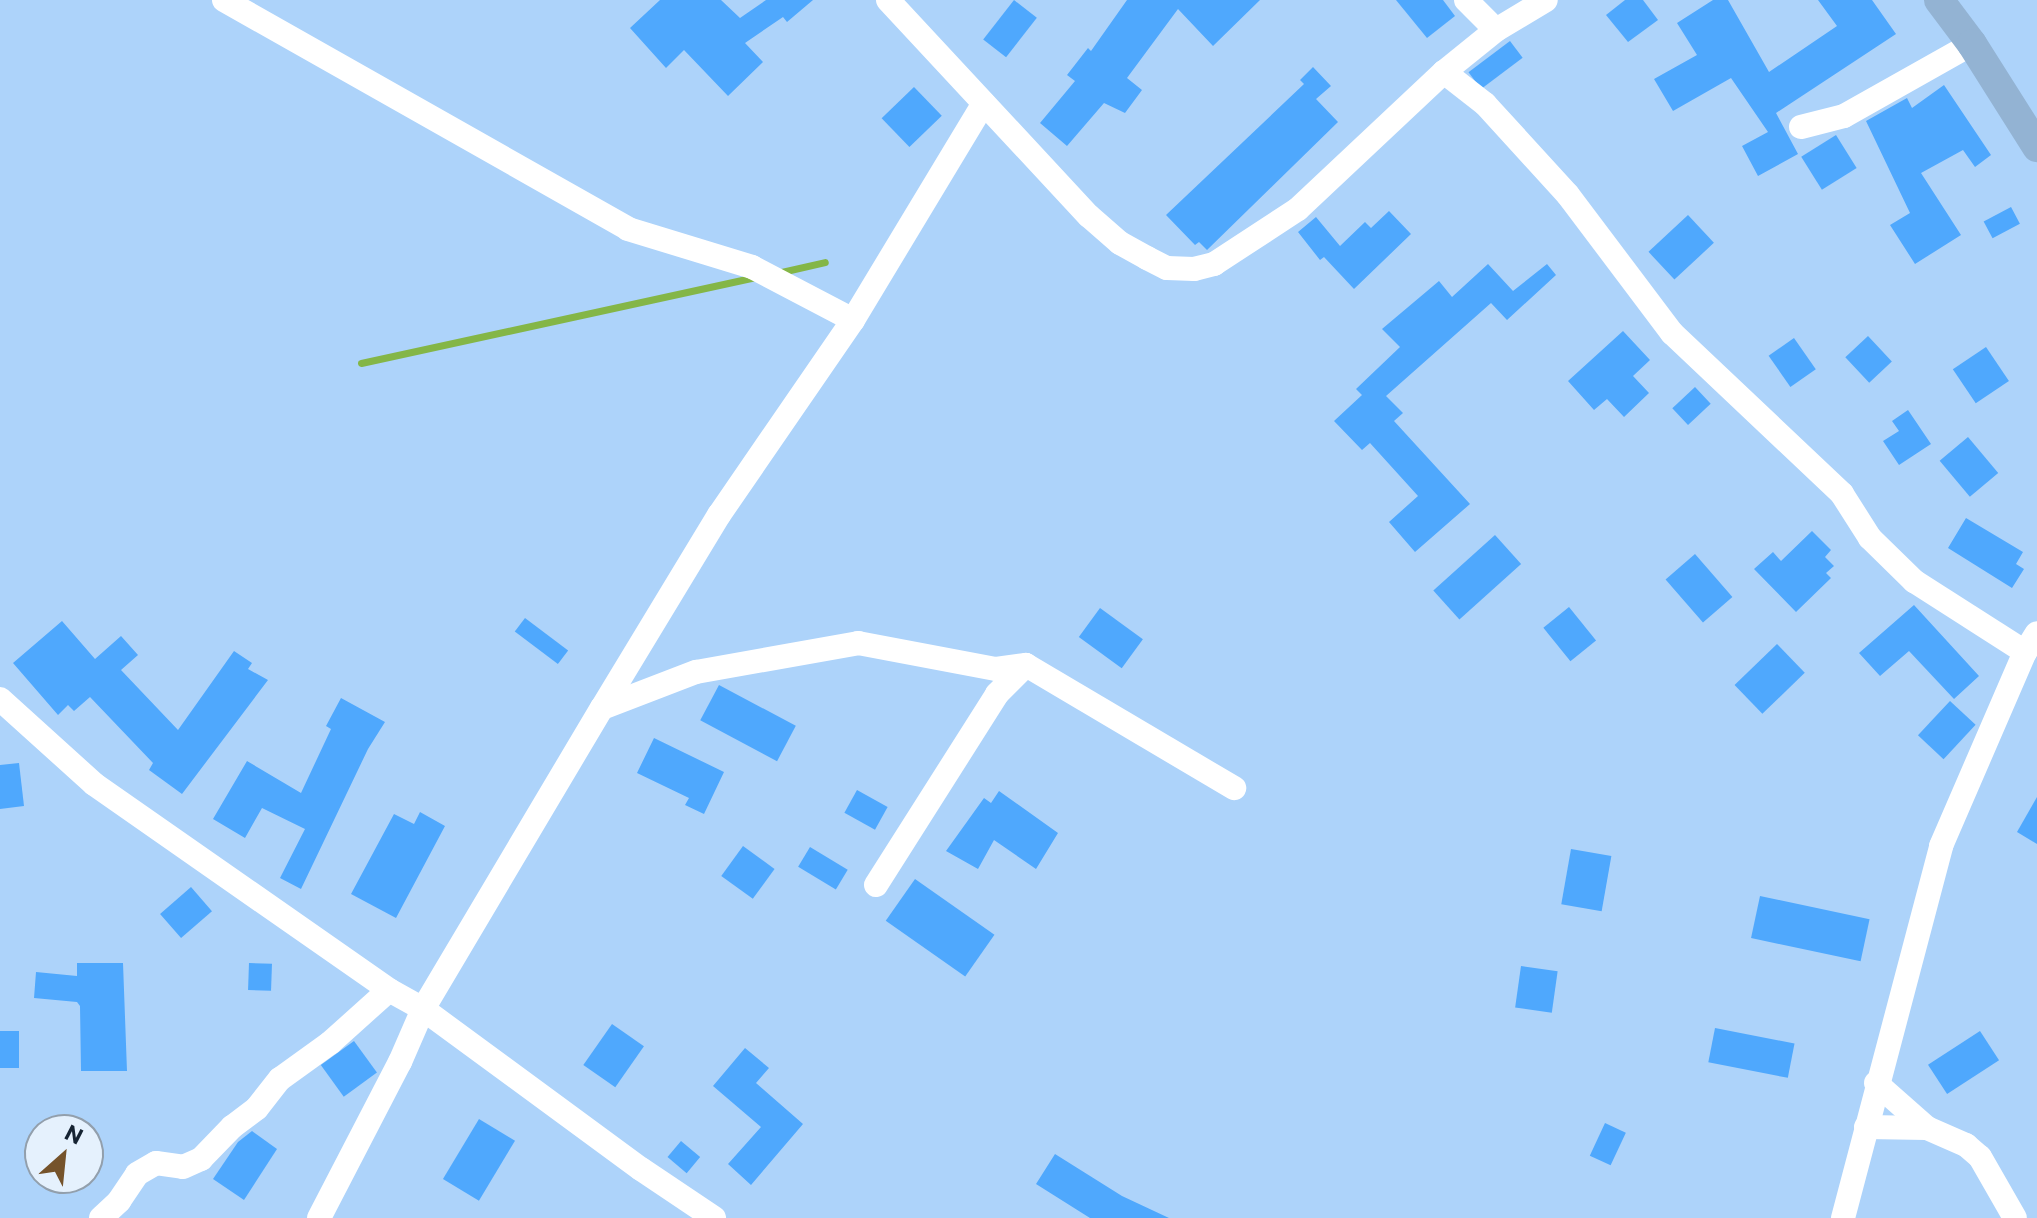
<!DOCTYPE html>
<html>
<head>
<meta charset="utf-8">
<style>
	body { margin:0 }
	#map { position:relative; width:2037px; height:1218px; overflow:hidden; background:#add3fa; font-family:Commissioner,sans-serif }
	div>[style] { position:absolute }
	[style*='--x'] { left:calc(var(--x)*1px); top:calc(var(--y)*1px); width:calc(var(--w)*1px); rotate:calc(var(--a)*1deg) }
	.stream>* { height:7px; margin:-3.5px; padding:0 3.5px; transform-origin:3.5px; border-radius:3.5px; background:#84b647 }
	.building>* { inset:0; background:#4fa8fd; transform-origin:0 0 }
	.minor>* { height:24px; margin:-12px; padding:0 12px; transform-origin:12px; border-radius:12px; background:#fff }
	.major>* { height:30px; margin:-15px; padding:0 15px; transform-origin:15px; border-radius:15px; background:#93b3d3 }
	span { translate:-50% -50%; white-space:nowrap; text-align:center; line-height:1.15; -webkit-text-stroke:6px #e5f1fd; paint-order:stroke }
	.north { position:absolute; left:24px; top:1114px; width:80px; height:80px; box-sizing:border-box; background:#e5f1fd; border:2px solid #929fac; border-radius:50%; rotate:27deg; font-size:22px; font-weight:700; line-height:32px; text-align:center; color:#152332 }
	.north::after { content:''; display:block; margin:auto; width:28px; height:36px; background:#75532b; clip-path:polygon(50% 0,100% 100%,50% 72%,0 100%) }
</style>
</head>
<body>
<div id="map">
	<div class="stream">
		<div style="--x:777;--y:273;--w:49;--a:-12.9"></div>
		<div style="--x:361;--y:363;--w:405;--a:-12.3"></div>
	</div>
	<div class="building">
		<div style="clip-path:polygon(660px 0,721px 0,740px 18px,766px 0,813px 0,787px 22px,783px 17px,745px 43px,763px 62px,728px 96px,684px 50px,666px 68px,630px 28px)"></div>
		<div style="left:1014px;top:0;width:29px;height:50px;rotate:38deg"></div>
		<div style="clip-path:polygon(1127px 0,1260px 0,1213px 46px,1178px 9px,1127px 78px,1142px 90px,1125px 113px,1104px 103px,1067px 146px,1040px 123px,1075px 81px,1067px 75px,1088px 48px,1091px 51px)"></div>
		<div style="clip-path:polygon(1396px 0,1443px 0,1455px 16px,1427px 38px)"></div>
		<div style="clip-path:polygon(1625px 0,1643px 0,1658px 20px,1628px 42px,1606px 15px)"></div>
		<div style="clip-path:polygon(1713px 0,1728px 0,1769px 72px,1837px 26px,1818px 0,1872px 0,1896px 34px,1776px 113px,1798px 154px,1758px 176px,1742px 146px,1768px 132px,1731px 78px,1673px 111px,1654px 79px,1697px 55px,1677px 23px)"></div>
		<div style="left:1510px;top:41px;width:21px;height:52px;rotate:53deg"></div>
		<div style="clip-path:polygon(1313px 67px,1331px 86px,1316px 99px,1338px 122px,1207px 250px,1199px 242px,1195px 245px,1166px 215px,1304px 84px,1300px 80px)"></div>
		<div style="clip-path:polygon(1944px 85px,1991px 155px,1975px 167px,1963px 150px,1921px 173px,1961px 235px,1915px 264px,1890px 225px,1910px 213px,1866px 121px,1907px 98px,1912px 108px)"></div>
		<div style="left:914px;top:87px;width:40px;height:45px;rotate:46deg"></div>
		<div style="left:1836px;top:135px;width:39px;height:41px;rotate:58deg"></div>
		<div style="left:2011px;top:207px;width:19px;height:31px;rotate:62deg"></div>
		<div style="clip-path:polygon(1389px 211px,1411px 234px,1354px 289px,1324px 257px,1320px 260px,1298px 232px,1316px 217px,1340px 246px,1365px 222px,1371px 228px)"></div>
		<div style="left:1688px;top:215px;width:38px;height:54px;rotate:47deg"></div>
		<div style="clip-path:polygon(1488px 264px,1513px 291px,1547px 264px,1556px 275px,1507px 320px,1491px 303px,1386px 396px,1403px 413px,1394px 421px,1470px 504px,1415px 552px,1389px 522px,1418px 496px,1370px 443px,1362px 450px,1334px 421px,1362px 395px,1356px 389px,1400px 347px,1382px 329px,1439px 281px,1452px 297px)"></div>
		<div style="clip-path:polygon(1623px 331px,1650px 360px,1633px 376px,1649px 393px,1624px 417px,1607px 399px,1594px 410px,1568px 381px)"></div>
		<div style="left:1868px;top:336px;width:35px;height:31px;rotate:47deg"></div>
		<div style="left:1794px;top:338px;width:38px;height:31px;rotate:55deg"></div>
		<div style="left:1986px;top:347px;width:41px;height:40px;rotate:56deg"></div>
		<div style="left:1695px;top:387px;width:23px;height:31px;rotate:47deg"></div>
		<div style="clip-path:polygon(1908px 410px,1931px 444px,1899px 465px,1883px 441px,1899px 431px,1892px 421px)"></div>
		<div style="left:1968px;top:437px;width:47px;height:37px;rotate:50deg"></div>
		<div style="clip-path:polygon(1966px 518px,2023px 552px,2016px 564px,2024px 569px,2012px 588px,1948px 548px)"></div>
		<div style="clip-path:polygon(1812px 531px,1831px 550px,1825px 557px,1834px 566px,1826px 573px,1831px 578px,1796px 612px,1754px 569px,1773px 552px,1781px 561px)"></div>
		<div style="left:1495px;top:535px;width:39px;height:83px;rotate:48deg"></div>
		<div style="left:1695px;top:554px;width:57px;height:39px;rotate:49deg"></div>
		<div style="clip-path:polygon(1914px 605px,1979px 676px,1954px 699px,1909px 651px,1880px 676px,1859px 653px)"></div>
		<div style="left:1569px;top:607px;width:43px;height:33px;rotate:51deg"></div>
		<div style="left:1100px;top:608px;width:53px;height:36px;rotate:36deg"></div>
		<div style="left:525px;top:618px;width:54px;height:17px;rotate:37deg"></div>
		<div style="clip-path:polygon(62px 621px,95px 659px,121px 636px,138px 655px,121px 670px,178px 730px,234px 651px,252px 663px,248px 669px,268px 680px,182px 794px,149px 770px,153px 763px,90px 697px,74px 711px,68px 705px,58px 715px,13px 663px)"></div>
		<div style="left:1777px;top:644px;width:40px;height:59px;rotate:46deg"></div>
		<div style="left:719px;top:685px;width:87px;height:40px;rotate:28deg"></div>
		<div style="clip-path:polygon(341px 698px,385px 722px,368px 749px,301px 889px,280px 878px,305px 829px,262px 808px,245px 838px,213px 819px,247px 761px,301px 793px,331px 729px,326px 726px)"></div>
		<div style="left:1950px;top:701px;width:35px;height:47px;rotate:43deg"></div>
		<div style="clip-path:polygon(654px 738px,724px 772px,704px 814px,685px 805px,689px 798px,637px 773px)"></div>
		<div style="clip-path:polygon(19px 763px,24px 806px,0 809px,0 765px)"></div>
		<div style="left:857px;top:790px;width:35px;height:26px;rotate:29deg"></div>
		<div style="clip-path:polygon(999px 791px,1058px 833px,1036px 869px,994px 840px,978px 869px,946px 851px,984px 798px,991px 803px)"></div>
		<div style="clip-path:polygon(2037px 797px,2037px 844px,2017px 832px)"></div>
		<div style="clip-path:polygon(420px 812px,445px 826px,396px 918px,351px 894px,394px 814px,414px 824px)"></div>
		<div style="left:743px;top:846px;width:39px;height:37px;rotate:36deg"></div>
		<div style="left:810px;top:847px;width:44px;height:23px;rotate:31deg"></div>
		<div style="left:1571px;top:849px;width:41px;height:56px;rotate:10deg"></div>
		<div style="left:915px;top:879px;width:97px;height:51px;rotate:35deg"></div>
		<div style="left:191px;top:887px;width:32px;height:41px;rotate:49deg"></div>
		<div style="left:1760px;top:896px;width:112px;height:43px;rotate:12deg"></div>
		<div style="clip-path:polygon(77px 963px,123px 963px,127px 1071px,81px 1071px,80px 1006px,77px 1002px,34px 998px,36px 972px,77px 976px)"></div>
		<div style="left:249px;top:963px;width:23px;height:27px;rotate:2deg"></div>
		<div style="left:1521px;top:966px;width:37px;height:42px;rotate:8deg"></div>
		<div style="left:612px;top:1024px;width:39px;height:50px;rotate:35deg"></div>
		<div style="left:1715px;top:1028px;width:81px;height:35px;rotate:11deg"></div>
		<div style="left:0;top:1031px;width:19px;height:37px"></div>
		<div style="left:1980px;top:1031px;width:35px;height:62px;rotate:57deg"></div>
		<div style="left:354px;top:1041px;width:39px;height:41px;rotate:54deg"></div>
		<div style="clip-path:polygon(745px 1048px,769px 1068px,756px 1083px,803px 1124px,751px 1185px,728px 1164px,761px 1127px,713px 1086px)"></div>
		<div style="left:479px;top:1119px;width:42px;height:70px;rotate:31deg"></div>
		<div style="left:1605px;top:1123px;width:23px;height:36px;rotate:25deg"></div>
		<div style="clip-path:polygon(252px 1131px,277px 1149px,244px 1200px,213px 1179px,238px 1142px)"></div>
		<div style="left:681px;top:1141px;width:25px;height:21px;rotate:40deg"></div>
		<div style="clip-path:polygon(1055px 1154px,1122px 1196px,1169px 1218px,1090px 1218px,1036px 1184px)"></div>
	</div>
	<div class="minor">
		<div style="--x:224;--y:0;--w:464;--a:29.5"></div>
		<div style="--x:628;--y:229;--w:130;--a:17"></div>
		<div style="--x:752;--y:267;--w:114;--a:27.7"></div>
		<div style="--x:888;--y:0;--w:295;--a:47.1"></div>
		<div style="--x:1089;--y:216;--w:41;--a:41.1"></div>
		<div style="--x:1120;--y:243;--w:31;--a:29"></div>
		<div style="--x:1147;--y:258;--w:22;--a:27"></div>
		<div style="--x:1167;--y:268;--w:27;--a:2"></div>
		<div style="--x:1194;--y:269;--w:21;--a:-14"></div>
		<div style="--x:1214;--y:264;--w:100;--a:-33.2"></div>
		<div style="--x:1298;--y:209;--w:200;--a:-43.2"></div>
		<div style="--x:1444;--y:72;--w:67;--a:-38.9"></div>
		<div style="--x:1496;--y:30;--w:58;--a:-31"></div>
		<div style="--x:1466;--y:0;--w:42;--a:45"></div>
		<div style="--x:1444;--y:72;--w:52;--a:38"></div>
		<div style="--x:1485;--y:104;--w:123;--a:47.6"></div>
		<div style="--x:1568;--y:195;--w:173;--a:53"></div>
		<div style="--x:1672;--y:333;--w:234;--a:43.4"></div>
		<div style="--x:1842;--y:494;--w:52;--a:57.5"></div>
		<div style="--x:1870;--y:538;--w:62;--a:44.3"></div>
		<div style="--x:1914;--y:581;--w:132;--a:32.6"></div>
		<div style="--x:1801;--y:127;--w:44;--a:-14.3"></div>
		<div style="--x:1844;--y:116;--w:147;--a:-29.4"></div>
		<div style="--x:0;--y:699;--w:127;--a:42.1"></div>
		<div style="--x:94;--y:784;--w:360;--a:34.9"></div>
		<div style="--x:389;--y:990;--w:39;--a:29"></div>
		<div style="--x:423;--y:1009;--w:270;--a:36.3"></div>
		<div style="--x:641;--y:1169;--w:88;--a:33.9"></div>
		<div style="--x:602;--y:708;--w:101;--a:-21"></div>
		<div style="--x:696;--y:672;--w:165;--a:-10.1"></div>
		<div style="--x:858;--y:643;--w:140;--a:10.7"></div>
		<div style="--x:996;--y:669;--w:30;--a:-8"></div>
		<div style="--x:1026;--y:665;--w:242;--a:30.6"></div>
		<div style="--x:876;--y:885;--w:226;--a:-57.6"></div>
		<div style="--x:997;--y:694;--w:41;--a:-45"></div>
		<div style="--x:1876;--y:1083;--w:68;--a:41.4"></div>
		<div style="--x:1866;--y:1127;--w:61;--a:0.9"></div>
		<div style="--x:1927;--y:1128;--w:43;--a:23.6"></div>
		<div style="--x:1966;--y:1145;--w:18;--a:41"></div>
		<div style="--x:1980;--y:1157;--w:70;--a:60.2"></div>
		<div style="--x:101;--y:1218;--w:25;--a:-43"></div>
		<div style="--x:119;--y:1201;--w:32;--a:-56"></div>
		<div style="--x:137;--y:1174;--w:22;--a:-30"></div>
		<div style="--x:156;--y:1163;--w:27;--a:8"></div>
		<div style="--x:183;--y:1167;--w:20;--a:-24"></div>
		<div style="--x:201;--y:1159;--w:45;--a:-45.9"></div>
		<div style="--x:232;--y:1127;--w:31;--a:-37"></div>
		<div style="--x:257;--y:1108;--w:37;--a:-52"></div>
		<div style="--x:280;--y:1079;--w:62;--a:-35.8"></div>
		<div style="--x:330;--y:1043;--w:79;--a:-41.9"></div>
		<div style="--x:319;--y:1218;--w:176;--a:-62.6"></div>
		<div style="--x:400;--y:1062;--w:58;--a:-66.5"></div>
		<div style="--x:423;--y:1009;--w:350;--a:-59.3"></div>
		<div style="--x:602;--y:708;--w:226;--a:-58.8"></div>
		<div style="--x:719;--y:515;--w:237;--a:-55.5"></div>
		<div style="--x:853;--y:320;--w:253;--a:-58.9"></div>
		<div style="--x:1843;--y:1218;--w:385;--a:-75.2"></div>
		<div style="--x:1941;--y:846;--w:211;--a:-66.6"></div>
		<div style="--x:2025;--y:652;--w:22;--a:-58"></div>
	</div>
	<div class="major">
		<div style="--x:1939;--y:0;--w:55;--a:53.1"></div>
		<div style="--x:1972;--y:44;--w:122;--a:57.7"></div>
	</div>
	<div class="north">N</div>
</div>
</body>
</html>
